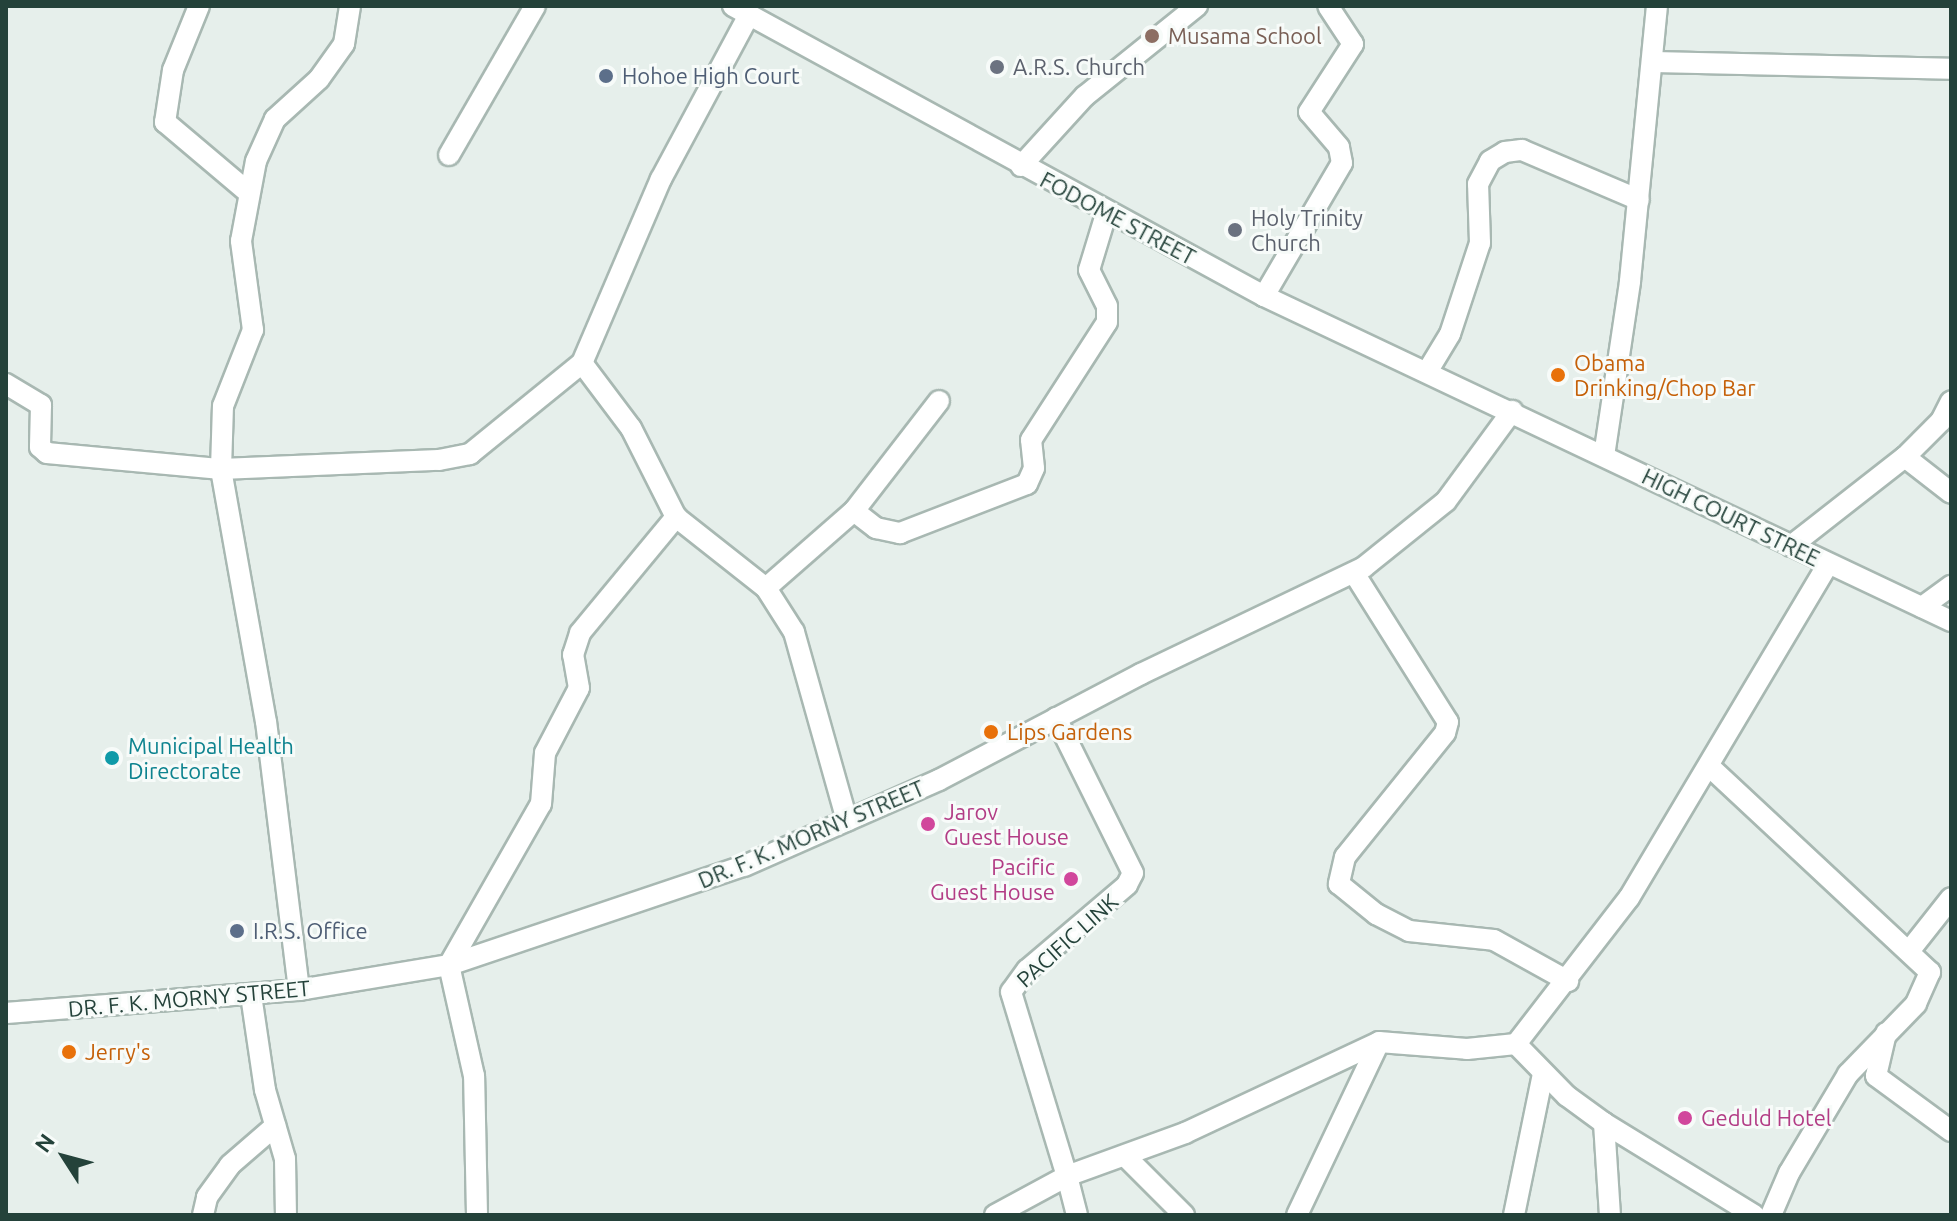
<!DOCTYPE html>
<html>
<head>
<meta charset="utf-8">
<style>
	body { margin:0 }
	#map { position:relative; width:1957px; height:1221px; overflow:hidden; background:#e6efeb; font-family:Ubuntu,sans-serif }
	div>[style] { position:absolute }
	[style*='--x'] { left:calc(var(--x)*1px); top:calc(var(--y)*1px); width:calc(var(--w)*1px); rotate:calc(var(--a)*1deg) }
	.roads { filter:drop-shadow(2px 0 #a8b8b2) drop-shadow(-2px 0 #a8b8b2) drop-shadow(0 2px #a8b8b2) drop-shadow(0 -2px #a8b8b2) }
	.minor>* { height:20px; margin:-10px; padding:0 10px; transform-origin:10px; border-radius:10px; background:#fff }
	.dots>* { width:22px; height:22px; translate:-50% -50%; box-sizing:border-box; border:4px solid #f7fbf9; border-radius:50% }
	span { translate:-50% -50%; white-space:nowrap; text-align:center; line-height:1.15; -webkit-text-stroke:6px #f7fbf9; paint-order:stroke }
	.education-label { font-size:22px; color:#785e54 }
	.left { translate:0 -50%; text-align:left }
	.worship-label { font-size:22px; color:#5b616d }
	.service-label { font-size:22px; color:#4e5e75 }
	.street-label { font-size:22px; color:#24423a }
	.food-label { font-size:22px; color:#c56008 }
	.culture-label { font-size:22px; color:#0d838f }
	.hotel-label { font-size:22px; color:#b23c85 }
	.right { translate:-100% -50%; text-align:right }
	.frame { position:absolute; inset:0; border:8px solid #24423a; pointer-events:none }
	.north { position:absolute; left:24px; top:1117px; width:80px; height:80px; -webkit-text-stroke:6px #f7fbf9; paint-order:stroke; rotate:306deg; font-size:22px; font-weight:700; line-height:32px; text-align:center; color:#24423a }
	.north::after { content:''; display:block; margin:auto; width:28px; height:36px; background:#24423a; clip-path:polygon(50% 0,100% 100%,50% 72%,0 100%) }
</style>
</head>
<body>
<div id="map">
	<div class="roads">
		<div class="minor">
			<div style="--x:199;--y:6;--w:69;--a:112.1"></div>
			<div style="--x:173;--y:70;--w:53;--a:98.7"></div>
			<div style="--x:165;--y:122;--w:110;--a:40.2"></div>
			<div style="--x:733;--y:6;--w:605;--a:28.64"></div>
			<div style="--x:1264;--y:296;--w:760;--a:25.32"></div>
			<div style="--x:1653;--y:62;--w:298;--a:1.3"></div>
			<div style="--x:449;--y:155;--w:172;--a:-60"></div>
			<div style="--x:1021;--y:166;--w:95;--a:-47.6"></div>
			<div style="--x:1085;--y:96;--w:144;--a:-38.8"></div>
			<div style="--x:1264;--y:296;--w:154;--a:-59.6"></div>
			<div style="--x:1342;--y:163;--w:16;--a:-101"></div>
			<div style="--x:1339;--y:147;--w:46;--a:-130.6"></div>
			<div style="--x:1309;--y:112;--w:81;--a:-57.1"></div>
			<div style="--x:1353;--y:44;--w:45;--a:-123.3"></div>
			<div style="--x:582;--y:363;--w:81;--a:53"></div>
			<div style="--x:631;--y:428;--w:100;--a:63.2"></div>
			<div style="--x:676;--y:517;--w:115;--a:38.3"></div>
			<div style="--x:766;--y:588;--w:52;--a:57.5"></div>
			<div style="--x:794;--y:632;--w:196;--a:74.3"></div>
			<div style="--x:1427;--y:372;--w:44;--a:-58.8"></div>
			<div style="--x:1450;--y:334;--w:96;--a:-71.8"></div>
			<div style="--x:1480;--y:243;--w:59;--a:-91.9"></div>
			<div style="--x:1478;--y:184;--w:26;--a:-62"></div>
			<div style="--x:1490;--y:161;--w:17;--a:-31"></div>
			<div style="--x:1505;--y:152;--w:17;--a:-7"></div>
			<div style="--x:1522;--y:150;--w:127;--a:23.1"></div>
			<div style="--x:6;--y:384;--w:41;--a:31"></div>
			<div style="--x:41;--y:405;--w:42;--a:91.4"></div>
			<div style="--x:40;--y:447;--w:9;--a:41"></div>
			<div style="--x:47;--y:453;--w:175;--a:5.3"></div>
			<div style="--x:221;--y:469;--w:218;--a:-2.4"></div>
			<div style="--x:439;--y:460;--w:32;--a:-11"></div>
			<div style="--x:470;--y:454;--w:144;--a:-39.1"></div>
			<div style="--x:582;--y:363;--w:200;--a:-66.8"></div>
			<div style="--x:661;--y:179;--w:186;--a:-61.8"></div>
			<div style="--x:1604;--y:456;--w:177;--a:-81.5"></div>
			<div style="--x:1630;--y:281;--w:276;--a:-84.4"></div>
			<div style="--x:1905;--y:457;--w:58;--a:38"></div>
			<div style="--x:854;--y:511;--w:28;--a:38"></div>
			<div style="--x:876;--y:528;--w:25;--a:12"></div>
			<div style="--x:900;--y:533;--w:136;--a:-21.1"></div>
			<div style="--x:1027;--y:484;--w:17;--a:-66"></div>
			<div style="--x:1034;--y:468;--w:28;--a:-96"></div>
			<div style="--x:1031;--y:440;--w:140;--a:-57.2"></div>
			<div style="--x:1107;--y:322;--w:16;--a:-90"></div>
			<div style="--x:1107;--y:306;--w:40;--a:-116.6"></div>
			<div style="--x:1089;--y:270;--w:59;--a:-73.1"></div>
			<div style="--x:1791;--y:546;--w:145;--a:-38"></div>
			<div style="--x:1905;--y:457;--w:51;--a:-45"></div>
			<div style="--x:1941;--y:421;--w:22;--a:-63"></div>
			<div style="--x:1354;--y:573;--w:176;--a:57.8"></div>
			<div style="--x:1448;--y:722;--w:11;--a:105"></div>
			<div style="--x:1445;--y:733;--w:159;--a:128.9"></div>
			<div style="--x:1345;--y:857;--w:28;--a:103"></div>
			<div style="--x:1339;--y:884;--w:48;--a:39"></div>
			<div style="--x:1376;--y:914;--w:37;--a:27"></div>
			<div style="--x:1409;--y:931;--w:85;--a:6"></div>
			<div style="--x:1494;--y:940;--w:85;--a:29"></div>
			<div style="--x:766;--y:588;--w:117;--a:-41.2"></div>
			<div style="--x:854;--y:511;--w:139;--a:-52.3"></div>
			<div style="--x:1922;--y:607;--w:36;--a:-36"></div>
			<div style="--x:1056;--y:718;--w:173;--a:63.6"></div>
			<div style="--x:1133;--y:873;--w:13;--a:117"></div>
			<div style="--x:1127;--y:885;--w:131;--a:139.6"></div>
			<div style="--x:1027;--y:970;--w:27;--a:126"></div>
			<div style="--x:1011;--y:992;--w:192;--a:73.1"></div>
			<div style="--x:1067;--y:1176;--w:126;--a:-20"></div>
			<div style="--x:1185;--y:1133;--w:214;--a:-25.1"></div>
			<div style="--x:1379;--y:1042;--w:88;--a:4.5"></div>
			<div style="--x:1467;--y:1049;--w:49;--a:-5.8"></div>
			<div style="--x:1516;--y:1044;--w:185;--a:-52.3"></div>
			<div style="--x:1629;--y:898;--w:389;--a:-59.2"></div>
			<div style="--x:1710;--y:767;--w:301;--a:43"></div>
			<div style="--x:1930;--y:972;--w:35;--a:114"></div>
			<div style="--x:1916;--y:1004;--w:98;--a:134.2"></div>
			<div style="--x:1848;--y:1074;--w:115;--a:120.8"></div>
			<div style="--x:1789;--y:1173;--w:46;--a:113.2"></div>
			<div style="--x:1910;--y:950;--w:66;--a:-51.7"></div>
			<div style="--x:299;--y:990;--w:270;--a:-97"></div>
			<div style="--x:266;--y:722;--w:257;--a:-100.1"></div>
			<div style="--x:221;--y:469;--w:63;--a:-88.2"></div>
			<div style="--x:223;--y:406;--w:82;--a:-68.5"></div>
			<div style="--x:253;--y:330;--w:90;--a:-97.7"></div>
			<div style="--x:241;--y:241;--w:81;--a:-79.4"></div>
			<div style="--x:256;--y:161;--w:46;--a:-65.7"></div>
			<div style="--x:275;--y:119;--w:59;--a:-42.3"></div>
			<div style="--x:319;--y:79;--w:43;--a:-54.5"></div>
			<div style="--x:344;--y:44;--w:38;--a:-81"></div>
			<div style="--x:251;--y:995;--w:96;--a:81.6"></div>
			<div style="--x:265;--y:1090;--w:72;--a:73.8"></div>
			<div style="--x:285;--y:1159;--w:56;--a:89"></div>
			<div style="--x:6;--y:1013;--w:294;--a:-4.5"></div>
			<div style="--x:299;--y:990;--w:152;--a:-9.5"></div>
			<div style="--x:449;--y:965;--w:311;--a:-18.6"></div>
			<div style="--x:744;--y:866;--w:213;--a:-23.8"></div>
			<div style="--x:939;--y:780;--w:228;--a:-27.7"></div>
			<div style="--x:1141;--y:674;--w:247;--a:-25.6"></div>
			<div style="--x:1364;--y:567;--w:105;--a:-38.8"></div>
			<div style="--x:1446;--y:501;--w:112;--a:-53.7"></div>
			<div style="--x:1886;--y:1033;--w:44;--a:103.1"></div>
			<div style="--x:1876;--y:1076;--w:93;--a:36.3"></div>
			<div style="--x:1516;--y:1044;--w:73;--a:45.6"></div>
			<div style="--x:1567;--y:1096;--w:46;--a:36.1"></div>
			<div style="--x:1604;--y:1123;--w:176;--a:31.5"></div>
			<div style="--x:1604;--y:1123;--w:92;--a:86.3"></div>
			<div style="--x:1127;--y:1158;--w:81;--a:45"></div>
			<div style="--x:203;--y:1215;--w:18;--a:-77"></div>
			<div style="--x:207;--y:1197;--w:39;--a:-54"></div>
			<div style="--x:230;--y:1165;--w:60;--a:-40.9"></div>
			<div style="--x:477;--y:1215;--w:139;--a:-91.2"></div>
			<div style="--x:474;--y:1076;--w:114;--a:-102.7"></div>
			<div style="--x:449;--y:965;--w:185;--a:-60.3"></div>
			<div style="--x:541;--y:804;--w:51;--a:-85.5"></div>
			<div style="--x:545;--y:753;--w:73;--a:-62.4"></div>
			<div style="--x:579;--y:688;--w:34;--a:-100"></div>
			<div style="--x:573;--y:655;--w:23;--a:-72"></div>
			<div style="--x:580;--y:633;--w:151;--a:-50.4"></div>
			<div style="--x:995;--y:1215;--w:82;--a:-28.4"></div>
			<div style="--x:1067;--y:1176;--w:40;--a:75.6"></div>
			<div style="--x:1297;--y:1215;--w:191;--a:-64.6"></div>
			<div style="--x:1514;--y:1215;--w:144;--a:-78.4"></div>
		</div>
	</div>
	<div class="dots">
		<div style="left:1152px;top:36px;background:#8d6e63"></div>
		<div style="left:997px;top:67px;background:#6b7280"></div>
		<div style="left:606px;top:76px;background:#5c6f8a"></div>
		<div style="left:1235px;top:230px;background:#6b7280"></div>
		<div style="left:1558px;top:375px;background:#e8710a"></div>
		<div style="left:991px;top:732px;background:#e8710a"></div>
		<div style="left:112px;top:758px;background:#0f9aa8"></div>
		<div style="left:928px;top:824px;background:#d1479c"></div>
		<div style="left:1071px;top:879px;background:#d1479c"></div>
		<div style="left:237px;top:931px;background:#5c6f8a"></div>
		<div style="left:69px;top:1052px;background:#e8710a"></div>
		<div style="left:1685px;top:1118px;background:#d1479c"></div>
	</div>
	<div class="education-label">
		<span class="left" style="left:1168px;top:36px">Musama School</span>
	</div>
	<div class="worship-label">
		<span class="left" style="left:1013px;top:67px">A.R.S. Church</span>
		<span class="left" style="left:1251px;top:230px">Holy Trinity<br>Church</span>
	</div>
	<div class="service-label">
		<span class="left" style="left:622px;top:76px">Hohoe High Court</span>
		<span class="left" style="left:253px;top:931px">I.R.S. Office</span>
	</div>
	<div class="street-label">
		<span style="left:1118px;top:218px;rotate:28deg">FODOME STREET</span>
		<span style="left:1731px;top:517px;rotate:26deg">HIGH COURT STREE</span>
		<span style="left:811px;top:834px;rotate:-23deg">DR. F. K. MORNY STREET</span>
		<span style="left:1067px;top:940px;rotate:-42deg">PACIFIC LINK</span>
		<span style="left:189px;top:998px;rotate:-5deg">DR. F. K. MORNY STREET</span>
	</div>
	<div class="food-label">
		<span class="left" style="left:1574px;top:375px">Obama<br>Drinking/Chop Bar</span>
		<span class="left" style="left:1007px;top:732px">Lips Gardens</span>
		<span class="left" style="left:85px;top:1052px">Jerry's</span>
	</div>
	<div class="culture-label">
		<span class="left" style="left:128px;top:758px">Municipal Health<br>Directorate</span>
	</div>
	<div class="hotel-label">
		<span class="left" style="left:944px;top:824px">Jarov<br>Guest House</span>
		<span class="right" style="left:1055px;top:879px">Pacific<br>Guest House</span>
		<span class="left" style="left:1701px;top:1118px">Geduld Hotel</span>
	</div>
	<div class="frame"></div>
	<div class="north">N</div>
</div>
</body>
</html>
